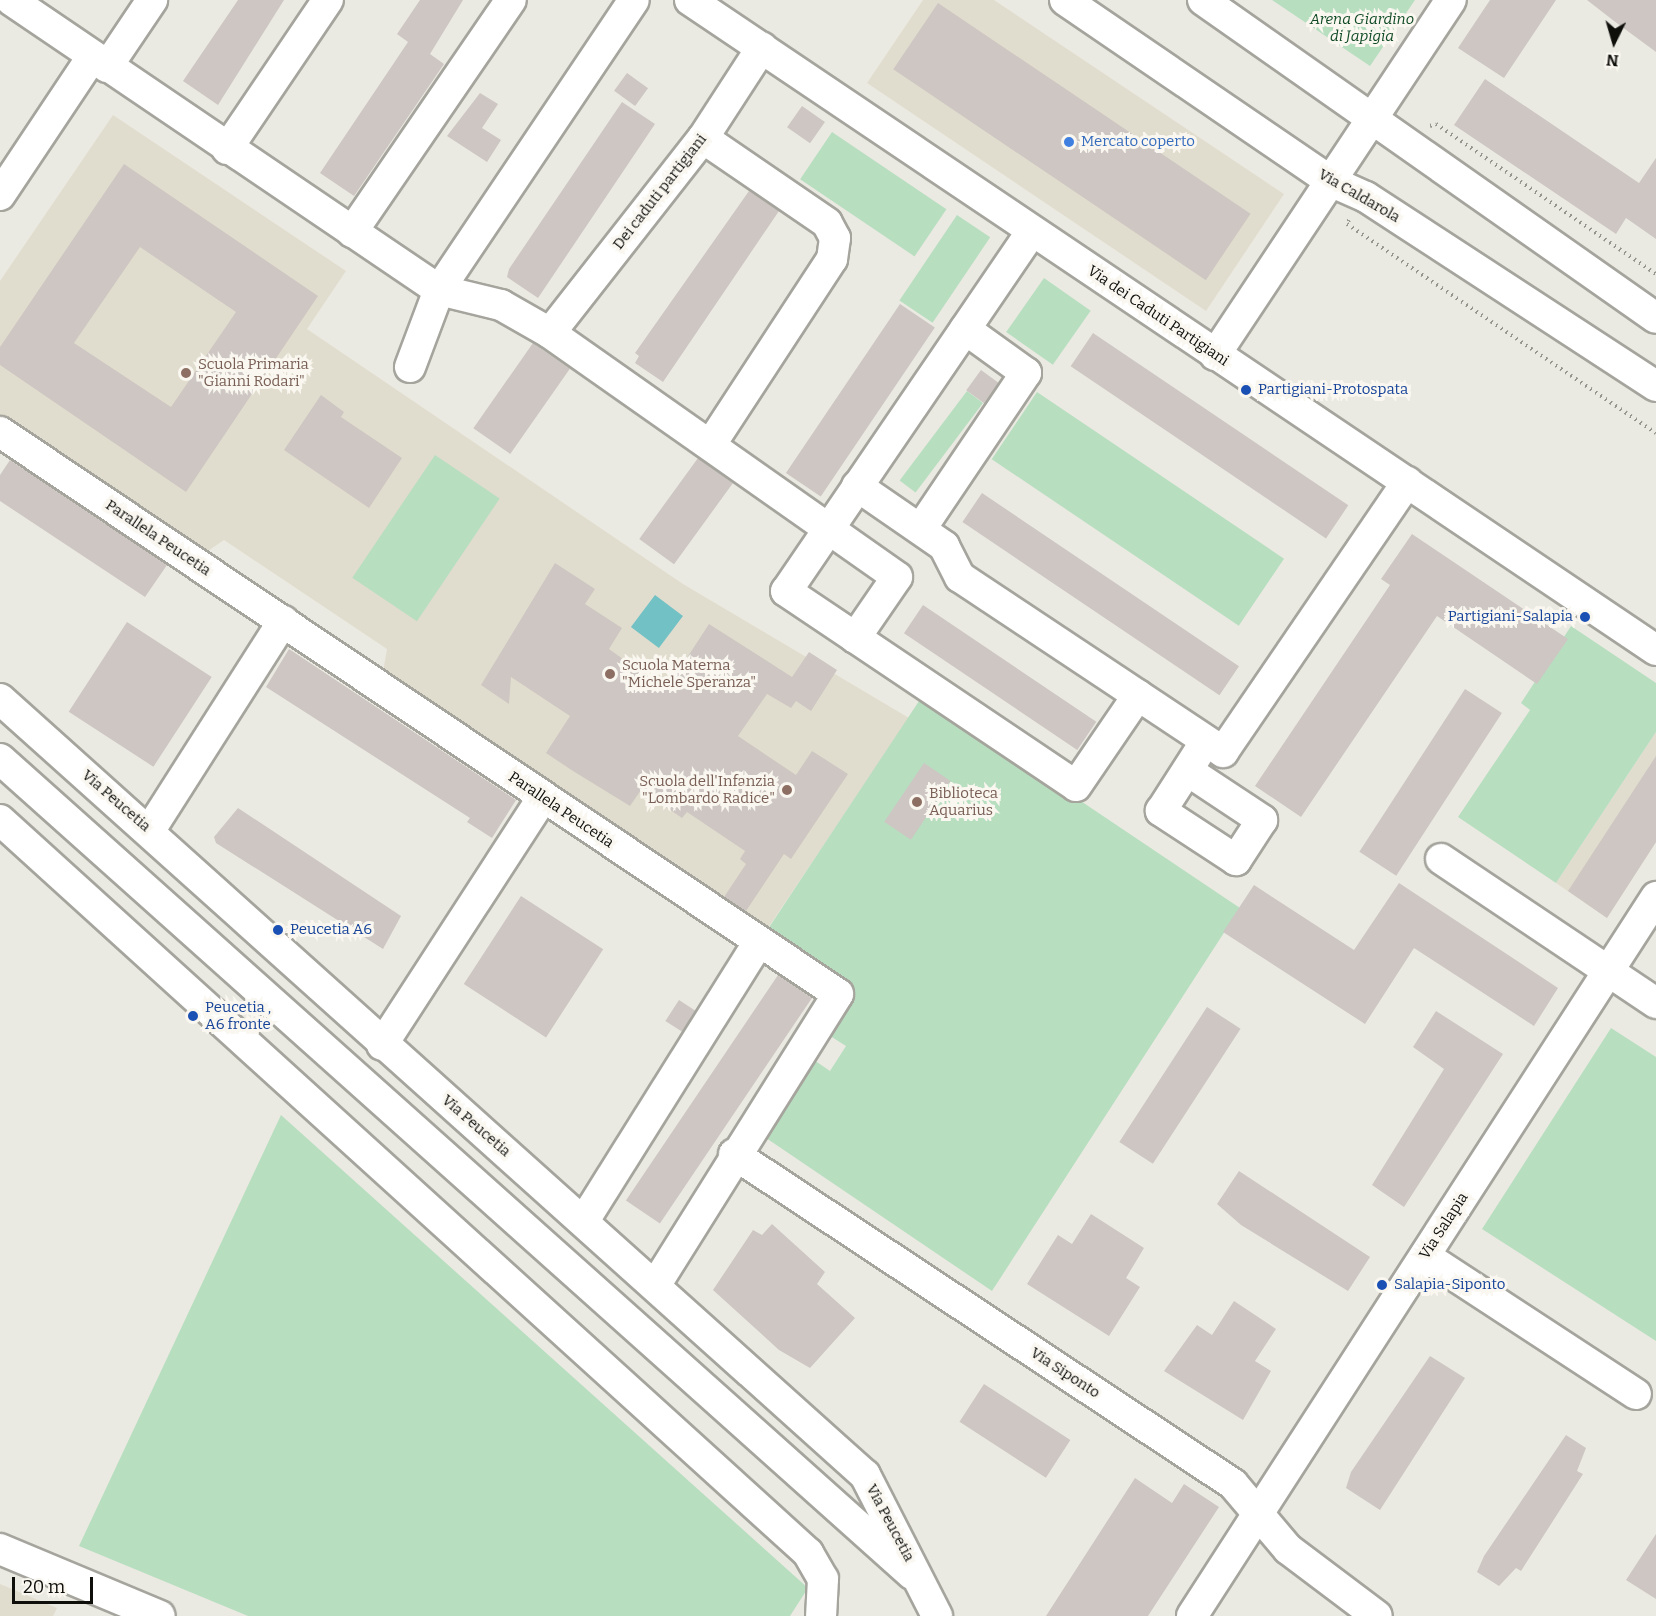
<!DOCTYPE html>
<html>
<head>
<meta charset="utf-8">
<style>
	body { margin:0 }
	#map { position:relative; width:1656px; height:1616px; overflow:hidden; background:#ebeae2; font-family:Bitter,serif }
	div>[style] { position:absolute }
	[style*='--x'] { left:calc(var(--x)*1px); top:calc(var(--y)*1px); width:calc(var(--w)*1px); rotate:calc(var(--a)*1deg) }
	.built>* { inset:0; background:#e1ddce }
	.green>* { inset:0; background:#b8dec0; transform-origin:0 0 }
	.water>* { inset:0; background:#72c1c5; transform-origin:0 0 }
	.building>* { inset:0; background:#cdc6c2; transform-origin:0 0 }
	.path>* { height:4px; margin-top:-2px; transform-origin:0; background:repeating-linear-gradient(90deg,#95948e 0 1.5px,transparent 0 6px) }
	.roads { filter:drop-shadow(2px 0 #a5a49d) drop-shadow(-2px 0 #a5a49d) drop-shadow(0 2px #a5a49d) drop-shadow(0 -2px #a5a49d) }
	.minor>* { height:30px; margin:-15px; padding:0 15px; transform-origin:15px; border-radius:15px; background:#fff }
	.dots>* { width:16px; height:16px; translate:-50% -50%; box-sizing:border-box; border:3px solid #f9f7f0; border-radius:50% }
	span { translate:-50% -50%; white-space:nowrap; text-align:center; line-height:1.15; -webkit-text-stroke:6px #f9f7f0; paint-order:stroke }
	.park-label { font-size:15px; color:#104b25; font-style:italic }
	.shop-label { font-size:15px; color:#366cbe }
	.left { translate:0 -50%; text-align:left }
	.street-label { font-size:15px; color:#0e0e0b }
	.education-label { font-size:15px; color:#785e54 }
	.right { translate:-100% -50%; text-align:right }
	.transit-label { font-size:15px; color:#164399 }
	.north { position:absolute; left:1584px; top:12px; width:60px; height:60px; -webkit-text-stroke:4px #f9f7f0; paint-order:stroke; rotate:185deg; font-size:16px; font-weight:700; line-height:24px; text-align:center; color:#0e0e0b }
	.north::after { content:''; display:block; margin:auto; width:21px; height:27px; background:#0e0e0b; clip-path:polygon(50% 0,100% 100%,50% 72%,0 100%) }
	.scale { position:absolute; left:12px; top:1577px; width:81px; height:27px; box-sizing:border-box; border:3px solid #0e0e0b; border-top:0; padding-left:8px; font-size:18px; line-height:21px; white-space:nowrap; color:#0e0e0b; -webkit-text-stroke:4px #f9f7f0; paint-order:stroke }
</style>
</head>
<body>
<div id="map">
	<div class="built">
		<div style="clip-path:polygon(923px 0,994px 0,1284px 194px,1206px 311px,867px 83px)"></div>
		<div style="clip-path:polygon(113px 115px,346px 271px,307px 329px,683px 584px,909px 718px,768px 928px,383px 672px,387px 649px,224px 540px,205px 553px,0 417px,0 281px)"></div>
		<div style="clip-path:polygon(1656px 732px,1656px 842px,1607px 918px,1556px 883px)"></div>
		<div style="clip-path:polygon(0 1584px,57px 1608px,53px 1616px,0 1616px)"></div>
	</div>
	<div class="green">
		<div style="clip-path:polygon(1272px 0,1415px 0,1370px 66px)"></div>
		<div style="left:832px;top:132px;width:138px;height:57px;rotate:34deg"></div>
		<div style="left:957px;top:215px;width:40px;height:103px;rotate:34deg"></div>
		<div style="left:1044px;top:278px;width:57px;height:66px;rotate:35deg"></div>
		<div style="left:967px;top:391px;width:20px;height:112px;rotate:37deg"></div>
		<div style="left:1037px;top:392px;width:298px;height:81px;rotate:34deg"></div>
		<div style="left:435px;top:455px;width:78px;height:148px;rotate:34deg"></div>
		<div style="clip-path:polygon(1571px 626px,1656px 683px,1656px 732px,1556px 883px,1458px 817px,1530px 710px,1521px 703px)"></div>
		<div style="clip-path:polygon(923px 695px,1240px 908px,992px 1291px,760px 1134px,811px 1058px,830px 1071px,846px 1046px,827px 1034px,853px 995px,764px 935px)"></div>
		<div style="clip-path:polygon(1611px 1028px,1656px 1057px,1656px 1341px,1482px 1229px)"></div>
		<div style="clip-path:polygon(281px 1115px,808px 1588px,790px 1616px,248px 1616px,79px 1546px)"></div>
	</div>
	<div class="water">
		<div style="left:655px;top:595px;width:35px;height:40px;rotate:37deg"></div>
	</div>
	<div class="building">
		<div style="clip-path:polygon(238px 0,284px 0,218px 105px,183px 81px)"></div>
		<div style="clip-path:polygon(420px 0,463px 0,430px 54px,444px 64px,354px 196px,320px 173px,408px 42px,397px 34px)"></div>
		<div style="clip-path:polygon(1490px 0,1556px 0,1504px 78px,1458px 48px)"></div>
		<div style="clip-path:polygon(1587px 0,1656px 0,1656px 52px,1614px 21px)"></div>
		<div style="left:938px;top:3px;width:377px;height:80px;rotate:34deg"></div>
		<div style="left:627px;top:73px;width:26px;height:22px;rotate:36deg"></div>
		<div style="clip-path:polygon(1485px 79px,1639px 183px,1656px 158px,1656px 239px,1626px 218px,1616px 234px,1454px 125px)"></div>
		<div style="clip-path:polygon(480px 93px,498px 104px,482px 128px,501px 140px,487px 162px,447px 136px)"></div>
		<div style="clip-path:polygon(622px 102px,655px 124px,538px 298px,507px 277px,509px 269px)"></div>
		<div style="left:802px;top:106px;width:28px;height:26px;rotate:35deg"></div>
		<div style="clip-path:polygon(evenodd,124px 164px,318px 296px,186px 492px,0 365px,0 347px,124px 164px,140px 247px,236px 312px,171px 407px,74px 343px,140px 247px)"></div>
		<div style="clip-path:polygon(749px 191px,779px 211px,663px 382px,635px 363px,639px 356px,635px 353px)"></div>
		<div style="left:900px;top:304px;width:42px;height:204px;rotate:34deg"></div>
		<div style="left:1093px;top:333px;width:308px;height:40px;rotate:34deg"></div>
		<div style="left:533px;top:343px;width:45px;height:104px;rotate:35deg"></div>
		<div style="left:981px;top:370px;width:22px;height:25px;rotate:36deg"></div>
		<div style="clip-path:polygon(321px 395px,344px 412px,341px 417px,402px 458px,369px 508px,284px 450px)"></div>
		<div style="left:698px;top:458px;width:43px;height:100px;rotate:36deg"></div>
		<div style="clip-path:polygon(10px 460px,167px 565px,145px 597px,0 501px,0 475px)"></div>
		<div style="left:982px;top:493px;width:310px;height:35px;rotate:34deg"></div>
		<div style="clip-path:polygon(1412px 534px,1568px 639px,1537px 684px,1437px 616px,1301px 817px,1255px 786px,1390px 585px,1381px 579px)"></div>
		<div style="clip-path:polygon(555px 563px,595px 589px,585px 604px,622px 628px,609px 649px,666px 690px,709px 624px,792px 677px,809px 652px,837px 670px,811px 711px,796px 701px,791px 708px,767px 694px,738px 736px,796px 775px,812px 751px,848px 774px,791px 859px,784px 854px,746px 911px,724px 897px,746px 864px,740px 859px,745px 851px,687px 812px,682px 818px,641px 790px,630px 806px,573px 771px,546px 753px,570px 716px,511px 677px,509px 704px,481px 685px)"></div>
		<div style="left:923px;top:605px;width:209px;height:34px;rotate:34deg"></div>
		<div style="left:127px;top:622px;width:101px;height:107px;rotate:33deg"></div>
		<div style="clip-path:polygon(289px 649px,516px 800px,492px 838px,467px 822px,470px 818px,266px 687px)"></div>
		<div style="left:1465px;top:689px;width:44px;height:194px;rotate:33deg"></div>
		<div style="clip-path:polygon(1656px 756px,1656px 842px,1607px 918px,1568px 891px)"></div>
		<div style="left:924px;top:763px;width:32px;height:71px;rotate:34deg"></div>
		<div style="clip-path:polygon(238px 808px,401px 916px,383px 949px,216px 843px,214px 837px)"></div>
		<div style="clip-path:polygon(1399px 883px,1558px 988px,1534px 1026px,1414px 948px,1365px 1024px,1223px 932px,1254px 885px,1354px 950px)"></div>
		<div style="left:521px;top:896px;width:98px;height:105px;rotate:33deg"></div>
		<div style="left:778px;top:975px;width:41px;height:272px;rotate:34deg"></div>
		<div style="left:679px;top:1000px;width:20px;height:25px;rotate:33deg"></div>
		<div style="left:1207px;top:1007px;width:40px;height:161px;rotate:33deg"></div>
		<div style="clip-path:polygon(1436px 1011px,1503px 1054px,1404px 1207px,1372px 1185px,1444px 1069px,1413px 1047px)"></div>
		<div style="clip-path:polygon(1239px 1171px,1370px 1257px,1348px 1291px,1241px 1225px,1217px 1204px)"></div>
		<div style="clip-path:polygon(1091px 1214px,1144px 1248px,1126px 1278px,1140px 1287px,1109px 1336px,1027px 1284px,1058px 1235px,1072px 1244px)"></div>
		<div style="clip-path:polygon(772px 1224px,825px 1272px,817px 1284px,855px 1318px,810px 1368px,779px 1350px,713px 1290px,753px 1230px,762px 1235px)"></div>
		<div style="clip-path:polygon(1234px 1301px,1276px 1329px,1255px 1361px,1271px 1371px,1243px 1420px,1164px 1371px,1197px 1325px,1212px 1335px)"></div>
		<div style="clip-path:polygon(1430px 1356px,1465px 1378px,1380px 1510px,1346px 1488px,1351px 1472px)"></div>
		<div style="left:984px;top:1384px;width:103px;height:45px;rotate:33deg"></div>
		<div style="clip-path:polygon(1566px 1435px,1586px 1448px,1577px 1471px,1583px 1474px,1521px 1571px,1516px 1568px,1499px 1586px,1477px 1572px,1484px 1556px)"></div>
		<div style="clip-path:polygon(1135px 1478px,1172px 1503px,1184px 1484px,1219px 1507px,1148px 1616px,1046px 1616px)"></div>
		<div style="clip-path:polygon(1656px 1534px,1656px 1599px,1626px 1580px)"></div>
	</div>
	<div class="path">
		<div style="--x:1430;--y:126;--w:6;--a:-18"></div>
		<div style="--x:1436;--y:124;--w:266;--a:34.3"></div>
		<div style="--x:1349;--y:220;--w:4;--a:117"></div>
		<div style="--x:1347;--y:224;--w:373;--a:34.1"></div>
	</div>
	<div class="roads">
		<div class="minor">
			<div style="--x:11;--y:0;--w:517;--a:34.12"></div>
			<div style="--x:439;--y:290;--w:64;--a:13.6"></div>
			<div style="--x:501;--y:305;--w:56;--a:29.7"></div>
			<div style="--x:550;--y:333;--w:424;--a:35.1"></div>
			<div style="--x:897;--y:577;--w:74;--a:124.5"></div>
			<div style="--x:690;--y:0;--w:1164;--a:33.94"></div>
			<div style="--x:1065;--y:0;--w:321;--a:34.3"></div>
			<div style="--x:1330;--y:181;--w:39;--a:24"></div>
			<div style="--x:1366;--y:197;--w:346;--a:33.1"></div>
			<div style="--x:1203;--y:0;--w:553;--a:35.07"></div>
			<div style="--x:107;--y:67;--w:81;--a:-56.1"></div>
			<div style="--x:703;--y:138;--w:150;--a:34.4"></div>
			<div style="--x:827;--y:223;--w:17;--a:62"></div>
			<div style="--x:835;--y:238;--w:21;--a:98"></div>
			<div style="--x:832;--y:259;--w:221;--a:123.2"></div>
			<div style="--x:227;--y:149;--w:180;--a:-55.9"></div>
			<div style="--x:0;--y:195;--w:166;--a:-56.3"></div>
			<div style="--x:1032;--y:231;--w:436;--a:124.3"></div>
			<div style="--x:786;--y:591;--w:349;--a:33.9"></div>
			<div style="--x:1076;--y:786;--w:110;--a:-55.7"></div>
			<div style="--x:352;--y:232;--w:281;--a:-55.6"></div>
			<div style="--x:550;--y:333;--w:248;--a:-51.9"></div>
			<div style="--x:703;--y:138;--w:108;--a:-57"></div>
			<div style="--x:1215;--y:355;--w:426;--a:-56.4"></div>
			<div style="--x:410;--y:367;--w:82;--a:-69.4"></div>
			<div style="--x:439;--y:290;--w:349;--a:-56.1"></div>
			<div style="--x:0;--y:432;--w:1009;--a:33.85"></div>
			<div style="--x:838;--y:994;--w:342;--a:122.1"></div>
			<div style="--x:857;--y:486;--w:106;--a:34.6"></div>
			<div style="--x:944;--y:546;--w:35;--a:63"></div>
			<div style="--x:960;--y:577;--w:316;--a:33.6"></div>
			<div style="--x:1223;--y:752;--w:327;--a:-55.7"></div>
			<div style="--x:922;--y:527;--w:186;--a:-56"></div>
			<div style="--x:1026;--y:373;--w:75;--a:-144.2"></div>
			<div style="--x:0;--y:699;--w:1162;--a:41.9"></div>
			<div style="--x:865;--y:1475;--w:158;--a:62.9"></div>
			<div style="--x:0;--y:759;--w:1223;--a:41.79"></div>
			<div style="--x:1188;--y:771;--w:89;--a:33.5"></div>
			<div style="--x:1262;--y:820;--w:48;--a:123"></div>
			<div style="--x:1236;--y:860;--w:90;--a:-146.8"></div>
			<div style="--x:1161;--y:811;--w:83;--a:-57.3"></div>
			<div style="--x:0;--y:820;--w:1091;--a:42.21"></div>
			<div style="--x:808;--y:1553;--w:30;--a:60"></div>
			<div style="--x:823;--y:1579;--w:37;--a:93"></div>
			<div style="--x:150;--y:830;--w:248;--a:-57.5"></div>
			<div style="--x:1441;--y:859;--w:259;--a:33.8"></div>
			<div style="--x:382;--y:1045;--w:293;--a:-57"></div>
			<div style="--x:734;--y:1154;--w:598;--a:33.48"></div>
			<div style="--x:1233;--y:1484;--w:85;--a:49.8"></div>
			<div style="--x:1288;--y:1549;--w:111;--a:37"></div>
			<div style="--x:585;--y:1219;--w:327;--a:-57.9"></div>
			<div style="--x:1425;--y:1256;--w:252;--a:33.2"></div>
			<div style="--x:0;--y:1549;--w:173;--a:22.7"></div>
			<div style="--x:1192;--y:1616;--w:856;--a:-57.16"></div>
		</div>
	</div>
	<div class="dots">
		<div style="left:1069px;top:142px;background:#3f7fe0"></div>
		<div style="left:186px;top:373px;background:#8d6e63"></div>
		<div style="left:1246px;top:390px;background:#1a4fb4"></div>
		<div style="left:1585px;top:617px;background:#1a4fb4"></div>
		<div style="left:610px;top:674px;background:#8d6e63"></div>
		<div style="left:787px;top:790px;background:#8d6e63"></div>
		<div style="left:917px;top:802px;background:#8d6e63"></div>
		<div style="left:278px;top:930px;background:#1a4fb4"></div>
		<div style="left:193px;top:1016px;background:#1a4fb4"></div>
		<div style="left:1382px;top:1285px;background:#1a4fb4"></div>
	</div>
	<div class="park-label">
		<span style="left:1362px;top:28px">Arena Giardino<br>di Japigia</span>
	</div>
	<div class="shop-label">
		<span class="left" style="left:1081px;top:142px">Mercato coperto</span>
	</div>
	<div class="street-label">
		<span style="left:660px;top:192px;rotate:-52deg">Dei caduti partigiani</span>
		<span style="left:1359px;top:196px;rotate:30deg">Via Caldarola</span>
		<span style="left:1158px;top:316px;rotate:34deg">Via dei Caduti Partigiani</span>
		<span style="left:158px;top:538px;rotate:34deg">Parallela Peucetia</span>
		<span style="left:116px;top:801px;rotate:41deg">Via Peucetia</span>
		<span style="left:561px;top:810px;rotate:34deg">Parallela Peucetia</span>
		<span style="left:476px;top:1126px;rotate:41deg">Via Peucetia</span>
		<span style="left:1444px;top:1226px;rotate:-57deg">Via Salapia</span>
		<span style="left:1065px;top:1373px;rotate:33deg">Via Siponto</span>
		<span style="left:890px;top:1523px;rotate:62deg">Via Peucetia</span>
	</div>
	<div class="education-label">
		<span class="left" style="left:198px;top:373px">Scuola Primaria<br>"Gianni Rodari"</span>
		<span class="left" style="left:622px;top:674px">Scuola Materna<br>"Michele Speranza"</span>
		<span class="right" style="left:775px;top:790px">Scuola dell'Infanzia<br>"Lombardo Radice"</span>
		<span class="left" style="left:929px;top:802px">Biblioteca<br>Aquarius</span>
	</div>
	<div class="transit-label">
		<span class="left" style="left:1258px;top:390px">Partigiani-Protospata</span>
		<span class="right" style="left:1573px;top:617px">Partigiani-Salapia</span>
		<span class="left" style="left:290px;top:930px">Peucetia A6</span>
		<span class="left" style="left:205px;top:1016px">Peucetia ,<br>A6 fronte</span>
		<span class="left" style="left:1394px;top:1285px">Salapia-Siponto</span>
	</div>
	<div class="north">N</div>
	<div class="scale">20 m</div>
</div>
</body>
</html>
